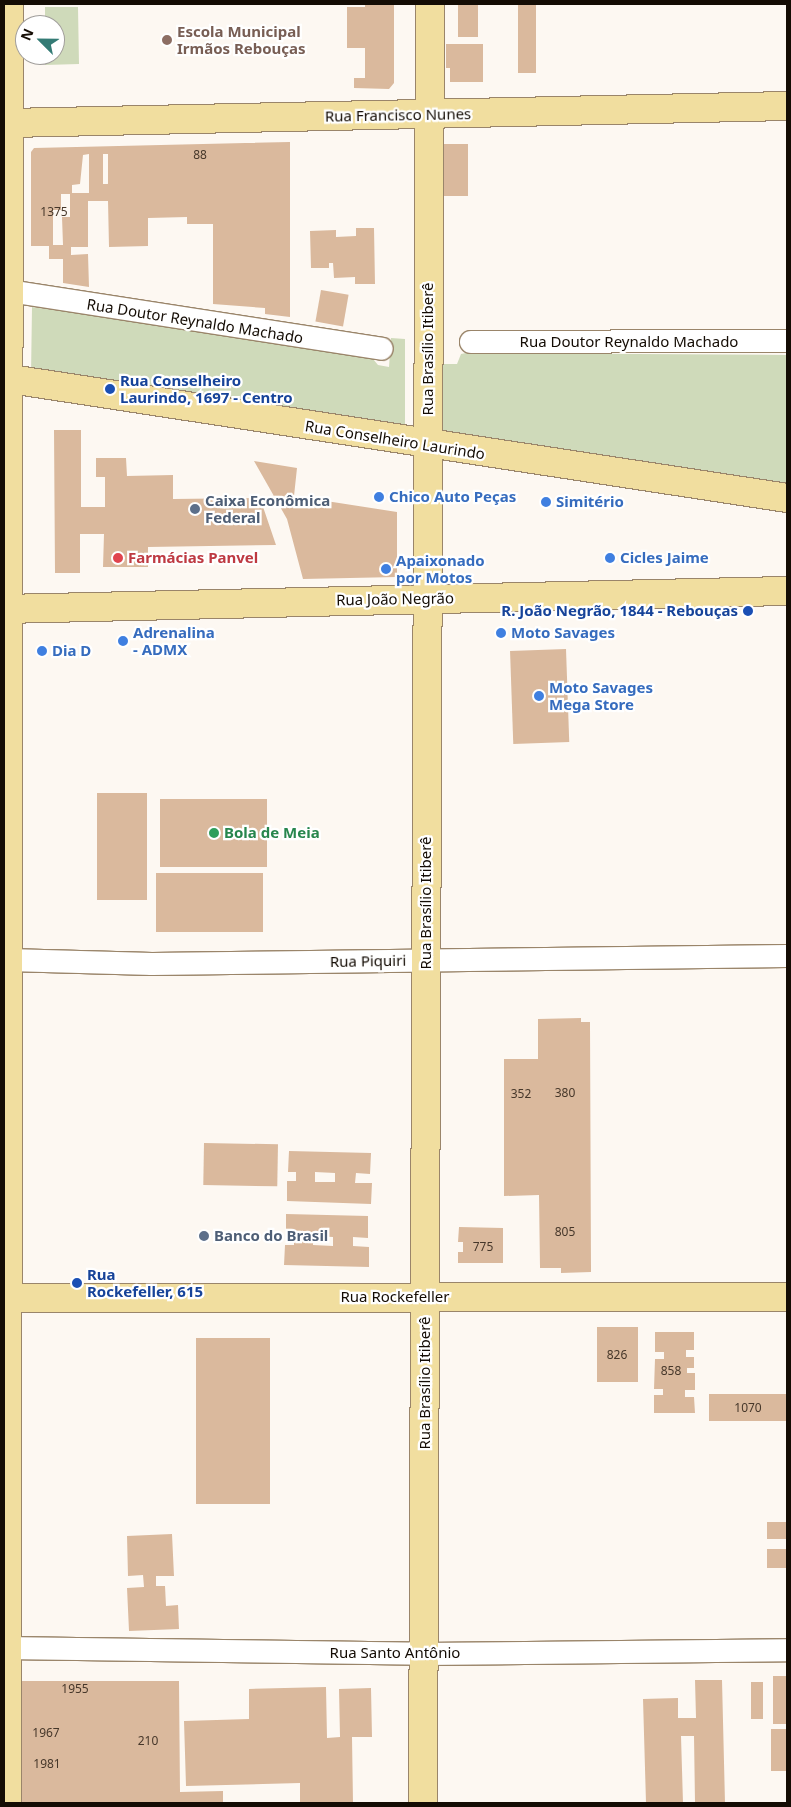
<!DOCTYPE html>
<html>
<head>
<meta charset="utf-8">
<style>
	body { margin:0 }
	#map { position:relative; width:791px; height:1807px; overflow:hidden; background:#fdf8f2; font-family:"Noto Sans",sans-serif }
	div>[style] { position:absolute }
	[style*='--x'] { left:calc(var(--x)*1px); top:calc(var(--y)*1px); width:calc(var(--w)*1px); rotate:calc(var(--a)*1deg) }
	.green>* { inset:0; background:#cfdaba }
	.building>* { inset:0; background:#dab99d; transform-origin:0 0 }
	.roads { filter:drop-shadow(1px 0 #9a856a) drop-shadow(-1px 0 #9a856a) drop-shadow(0 1px #9a856a) drop-shadow(0 -1px #9a856a) }
	.minor>* { height:22px; margin:-11px; padding:0 11px; transform-origin:11px; border-radius:11px; background:#fff }
	.major>* { height:28px; margin:-14px; padding:0 14px; transform-origin:14px; border-radius:14px; background:#f1de9f }
	.dots>* { width:14px; height:14px; translate:-50% -50%; box-sizing:border-box; border:2px solid #fff; border-radius:50% }
	span { translate:-50% -50%; white-space:nowrap; text-align:center; line-height:1.15; -webkit-text-stroke:4.5px #fff; paint-order:stroke }
	.number-label { font-size:12px; color:#46372a }
	.number-label span { -webkit-text-stroke-width:0 }
	.education-label { font-size:15px; color:#785e54; font-weight:700 }
	.left { translate:0 -50%; text-align:left }
	.street-label { font-size:15px; color:#140c04 }
	.transit-label { font-size:15px; color:#164399; font-weight:700 }
	.right { translate:-100% -50%; text-align:right }
	.shop-label { font-size:15px; color:#366cbe; font-weight:700 }
	.service-label { font-size:15px; color:#4e5e75; font-weight:700 }
	.health-label { font-size:15px; color:#be3a42; font-weight:700 }
	.leisure-label { font-size:15px; color:#27864d; font-weight:700 }
	.frame { position:absolute; inset:0; border:5px solid #140c04; pointer-events:none }
	.north { position:absolute; left:15px; top:15px; width:50px; height:50px; box-sizing:border-box; background:#fff; border:1px solid #a19e9b; border-radius:50%; rotate:293deg; font-size:14px; font-weight:700; line-height:20px; text-align:center; color:#140c04 }
	.north::after { content:''; display:block; margin:auto; width:18px; height:22px; background:#347b75; clip-path:polygon(50% 0,100% 100%,50% 72%,0 100%) }
</style>
</head>
<body>
<div id="map">
	<div class="green">
		<div style="clip-path:polygon(45px 7px,78px 7px,79px 64px,45px 65px,45px 55px,55px 55px,55px 25px,45px 25px)"></div>
		<div style="clip-path:polygon(32px 307px,368px 353px,378px 365px,389px 367px,391px 338px,405px 339px,405px 427px,31px 375px)"></div>
		<div style="clip-path:polygon(432px 332px,444px 333px,444px 364px,457px 364px,461px 354px,466px 353px,787px 355px,787px 492px,438px 434px)"></div>
	</div>
	<div class="building">
		<div style="clip-path:polygon(365px 4px,394px 4px,394px 83px,389px 89px,354px 88px,354px 78px,365px 78px,365px 48px,347px 48px,347px 7px,365px 7px)"></div>
		<div style="left:458px;top:4px;width:20px;height:33px"></div>
		<div style="left:518px;top:4px;width:18px;height:69px"></div>
		<div style="clip-path:polygon(446px 44px,483px 44px,483px 82px,450px 82px,450px 68px,446px 68px)"></div>
		<div style="clip-path:polygon(evenodd,290px 142px,290px 317px,265px 314px,265px 308px,213px 304px,213px 224px,187px 224px,187px 217px,148px 218px,148px 246px,109px 247px,108px 201px,88px 201px,88px 247px,71px 247px,71px 255px,88px 254px,89px 287px,63px 283px,63px 259px,49px 259px,49px 246px,31px 246px,31px 152px,34px 148px,290px 142px,89px 154px,89px 193px,72px 193px,72px 185px,80px 184px,83px 155px,89px 154px,290px 142px,103px 154px,108px 154px,108px 184px,103px 184px,103px 154px,290px 142px,61px 194px,70px 194px,70px 217px,62px 217px,63px 245px,53px 245px,53px 210px,61px 210px,61px 194px)"></div>
		<div style="left:441px;top:144px;width:27px;height:52px"></div>
		<div style="clip-path:polygon(356px 228px,374px 228px,375px 284px,355px 284px,355px 277px,334px 278px,333px 263px,329px 263px,329px 268px,311px 268px,310px 231px,336px 230px,336px 237px,356px 236px)"></div>
		<div style="left:321px;top:290px;width:28px;height:32px;rotate:10deg"></div>
		<div style="clip-path:polygon(54px 430px,81px 430px,81px 507px,105px 507px,105px 477px,96px 477px,96px 458px,126px 458px,127px 476px,173px 475px,173px 499px,260px 498px,276px 545px,148px 547px,148px 567px,103px 567px,104px 534px,80px 534px,80px 573px,55px 573px)"></div>
		<div style="clip-path:polygon(254px 461px,297px 468px,294px 496px,397px 512px,397px 577px,303px 579px,287px 519px)"></div>
		<div style="left:566px;top:649px;width:93px;height:56px;rotate:88deg"></div>
		<div style="left:97px;top:793px;width:50px;height:107px"></div>
		<div style="left:160px;top:799px;width:107px;height:68px"></div>
		<div style="left:156px;top:873px;width:107px;height:59px"></div>
		<div style="clip-path:polygon(581px 1018px,581px 1022px,590px 1022px,591px 1272px,561px 1273px,561px 1268px,540px 1268px,539px 1195px,504px 1196px,504px 1059px,538px 1059px,538px 1019px)"></div>
		<div style="left:204px;top:1143px;width:74px;height:42px;rotate:1deg"></div>
		<div style="clip-path:polygon(evenodd,289px 1151px,371px 1153px,370px 1174px,356px 1173px,355px 1183px,372px 1183px,371px 1204px,287px 1201px,287px 1181px,296px 1181px,296px 1172px,288px 1172px,289px 1151px,315px 1172px,335px 1173px,335px 1182px,315px 1182px,315px 1172px)"></div>
		<div style="clip-path:polygon(evenodd,286px 1214px,368px 1216px,368px 1238px,353px 1237px,353px 1246px,369px 1247px,369px 1267px,284px 1265px,285px 1245px,294px 1245px,294px 1236px,286px 1235px,286px 1214px,313px 1236px,333px 1237px,333px 1246px,313px 1245px,313px 1236px)"></div>
		<div style="clip-path:polygon(459px 1227px,503px 1228px,503px 1263px,458px 1263px,458px 1252px,463px 1252px,463px 1242px,458px 1242px)"></div>
		<div style="left:638px;top:1327px;width:55px;height:41px;rotate:90deg"></div>
		<div style="clip-path:polygon(655px 1332px,694px 1332px,694px 1350px,686px 1350px,686px 1357px,694px 1357px,694px 1368px,687px 1368px,687px 1373px,695px 1373px,695px 1390px,685px 1390px,685px 1397px,694px 1397px,695px 1413px,654px 1413px,654px 1395px,663px 1395px,663px 1389px,654px 1389px,655px 1359px,664px 1359px,664px 1352px,655px 1352px)"></div>
		<div style="left:196px;top:1338px;width:74px;height:166px"></div>
		<div style="left:709px;top:1394px;width:78px;height:27px"></div>
		<div style="left:767px;top:1522px;width:20px;height:17px"></div>
		<div style="clip-path:polygon(172px 1534px,174px 1576px,156px 1576px,156px 1586px,165px 1586px,166px 1606px,178px 1605px,179px 1629px,129px 1631px,127px 1588px,144px 1587px,143px 1575px,128px 1576px,127px 1536px)"></div>
		<div style="left:767px;top:1549px;width:20px;height:19px"></div>
		<div style="left:787px;top:1676px;width:48px;height:14px;rotate:90deg"></div>
		<div style="clip-path:polygon(695px 1680px,722px 1680px,725px 1803px,695px 1803px,694px 1736px,681px 1736px,683px 1803px,646px 1803px,643px 1699px,678px 1698px,678px 1718px,696px 1718px)"></div>
		<div style="clip-path:polygon(22px 1681px,179px 1681px,180px 1792px,223px 1791px,223px 1803px,21px 1803px)"></div>
		<div style="left:751px;top:1682px;width:12px;height:37px"></div>
		<div style="clip-path:polygon(326px 1687px,327px 1738px,340px 1737px,339px 1689px,371px 1688px,372px 1737px,352px 1737px,353px 1803px,300px 1803px,300px 1783px,186px 1786px,184px 1721px,249px 1719px,249px 1689px)"></div>
		<div style="left:771px;top:1729px;width:16px;height:42px"></div>
	</div>
	<div class="roads">
		<div class="minor">
			<div style="--x:9;--y:291;--w:377;--a:8.8"></div>
			<div style="--x:471;--y:342;--w:316;--a:-0.2"></div>
			<div style="--x:8;--y:960;--w:144;--a:1.6"></div>
			<div style="--x:152;--y:964;--w:635;--a:-0.72"></div>
			<div style="--x:4;--y:1648;--w:420;--a:0.8"></div>
			<div style="--x:424;--y:1654;--w:363;--a:-0.6"></div>
		</div>
		<div class="major">
			<div style="--x:9;--y:123;--w:778;--a:-1.25"></div>
			<div style="--x:4;--y:378;--w:792;--a:8.71"></div>
			<div style="--x:4;--y:609;--w:783;--a:-1.32"></div>
			<div style="--x:4;--y:1298;--w:783;--a:-0.07"></div>
			<div style="--x:7;--y:1803;--w:1799;--a:-89.94"></div>
			<div style="--x:423;--y:1803;--w:1799;--a:-89.78"></div>
		</div>
	</div>
	<div class="dots">
		<div style="left:167px;top:40px;background:#8d6e63"></div>
		<div style="left:110px;top:389px;background:#1a4fb4"></div>
		<div style="left:379px;top:497px;background:#3f7fe0"></div>
		<div style="left:546px;top:502px;background:#3f7fe0"></div>
		<div style="left:195px;top:509px;background:#5c6f8a"></div>
		<div style="left:118px;top:558px;background:#e0444e"></div>
		<div style="left:610px;top:558px;background:#3f7fe0"></div>
		<div style="left:386px;top:569px;background:#3f7fe0"></div>
		<div style="left:748px;top:611px;background:#1a4fb4"></div>
		<div style="left:501px;top:633px;background:#3f7fe0"></div>
		<div style="left:123px;top:641px;background:#3f7fe0"></div>
		<div style="left:42px;top:651px;background:#3f7fe0"></div>
		<div style="left:539px;top:696px;background:#3f7fe0"></div>
		<div style="left:214px;top:833px;background:#2e9e5b"></div>
		<div style="left:204px;top:1236px;background:#5c6f8a"></div>
		<div style="left:77px;top:1283px;background:#1a4fb4"></div>
	</div>
	<div class="number-label">
		<span style="left:200px;top:155px">88</span>
		<span style="left:54px;top:212px">1375</span>
		<span style="left:565px;top:1093px">380</span>
		<span style="left:521px;top:1094px">352</span>
		<span style="left:565px;top:1232px">805</span>
		<span style="left:483px;top:1247px">775</span>
		<span style="left:617px;top:1355px">826</span>
		<span style="left:671px;top:1371px">858</span>
		<span style="left:748px;top:1408px">1070</span>
		<span style="left:75px;top:1689px">1955</span>
		<span style="left:46px;top:1733px">1967</span>
		<span style="left:148px;top:1741px">210</span>
		<span style="left:47px;top:1764px">1981</span>
	</div>
	<div class="education-label">
		<span class="left" style="left:177px;top:40px">Escola Municipal<br>Irmãos Rebouças</span>
	</div>
	<div class="street-label">
		<span style="left:398px;top:115px;rotate:-1deg">Rua Francisco Nunes</span>
		<span style="left:195px;top:321px;rotate:9deg">Rua Doutor Reynaldo Machado</span>
		<span style="left:629px;top:342px">Rua Doutor Reynaldo Machado</span>
		<span style="left:428px;top:349px;rotate:-90deg">Rua Brasílio Itiberê</span>
		<span style="left:395px;top:440px;rotate:9deg">Rua Conselheiro Laurindo</span>
		<span style="left:395px;top:599px;rotate:-1deg">Rua João Negrão</span>
		<span style="left:426px;top:903px;rotate:-90deg">Rua Brasílio Itiberê</span>
		<span style="left:368px;top:961px;rotate:-1deg">Rua Piquiri</span>
		<span style="left:395px;top:1297px">Rua Rockefeller</span>
		<span style="left:425px;top:1383px;rotate:-90deg">Rua Brasílio Itiberê</span>
		<span style="left:395px;top:1653px">Rua Santo Antônio</span>
	</div>
	<div class="transit-label">
		<span class="left" style="left:120px;top:389px">Rua Conselheiro<br>Laurindo, 1697 - Centro</span>
		<span class="right" style="left:738px;top:611px">R. João Negrão, 1844 - Rebouças</span>
		<span class="left" style="left:87px;top:1283px">Rua<br>Rockefeller, 615</span>
	</div>
	<div class="shop-label">
		<span class="left" style="left:389px;top:497px">Chico Auto Peças</span>
		<span class="left" style="left:556px;top:502px">Simitério</span>
		<span class="left" style="left:620px;top:558px">Cicles Jaime</span>
		<span class="left" style="left:396px;top:569px">Apaixonado<br>por Motos</span>
		<span class="left" style="left:133px;top:641px">Adrenalina<br>- ADMX</span>
		<span class="left" style="left:511px;top:633px">Moto Savages</span>
		<span class="left" style="left:52px;top:651px">Dia D</span>
		<span class="left" style="left:549px;top:696px">Moto Savages<br>Mega Store</span>
	</div>
	<div class="service-label">
		<span class="left" style="left:205px;top:509px">Caixa Econômica<br>Federal</span>
		<span class="left" style="left:214px;top:1236px">Banco do Brasil</span>
	</div>
	<div class="health-label">
		<span class="left" style="left:128px;top:558px">Farmácias Panvel</span>
	</div>
	<div class="leisure-label">
		<span class="left" style="left:224px;top:833px">Bola de Meia</span>
	</div>
	<div class="frame"></div>
	<div class="north">N</div>
</div>
</body>
</html>
